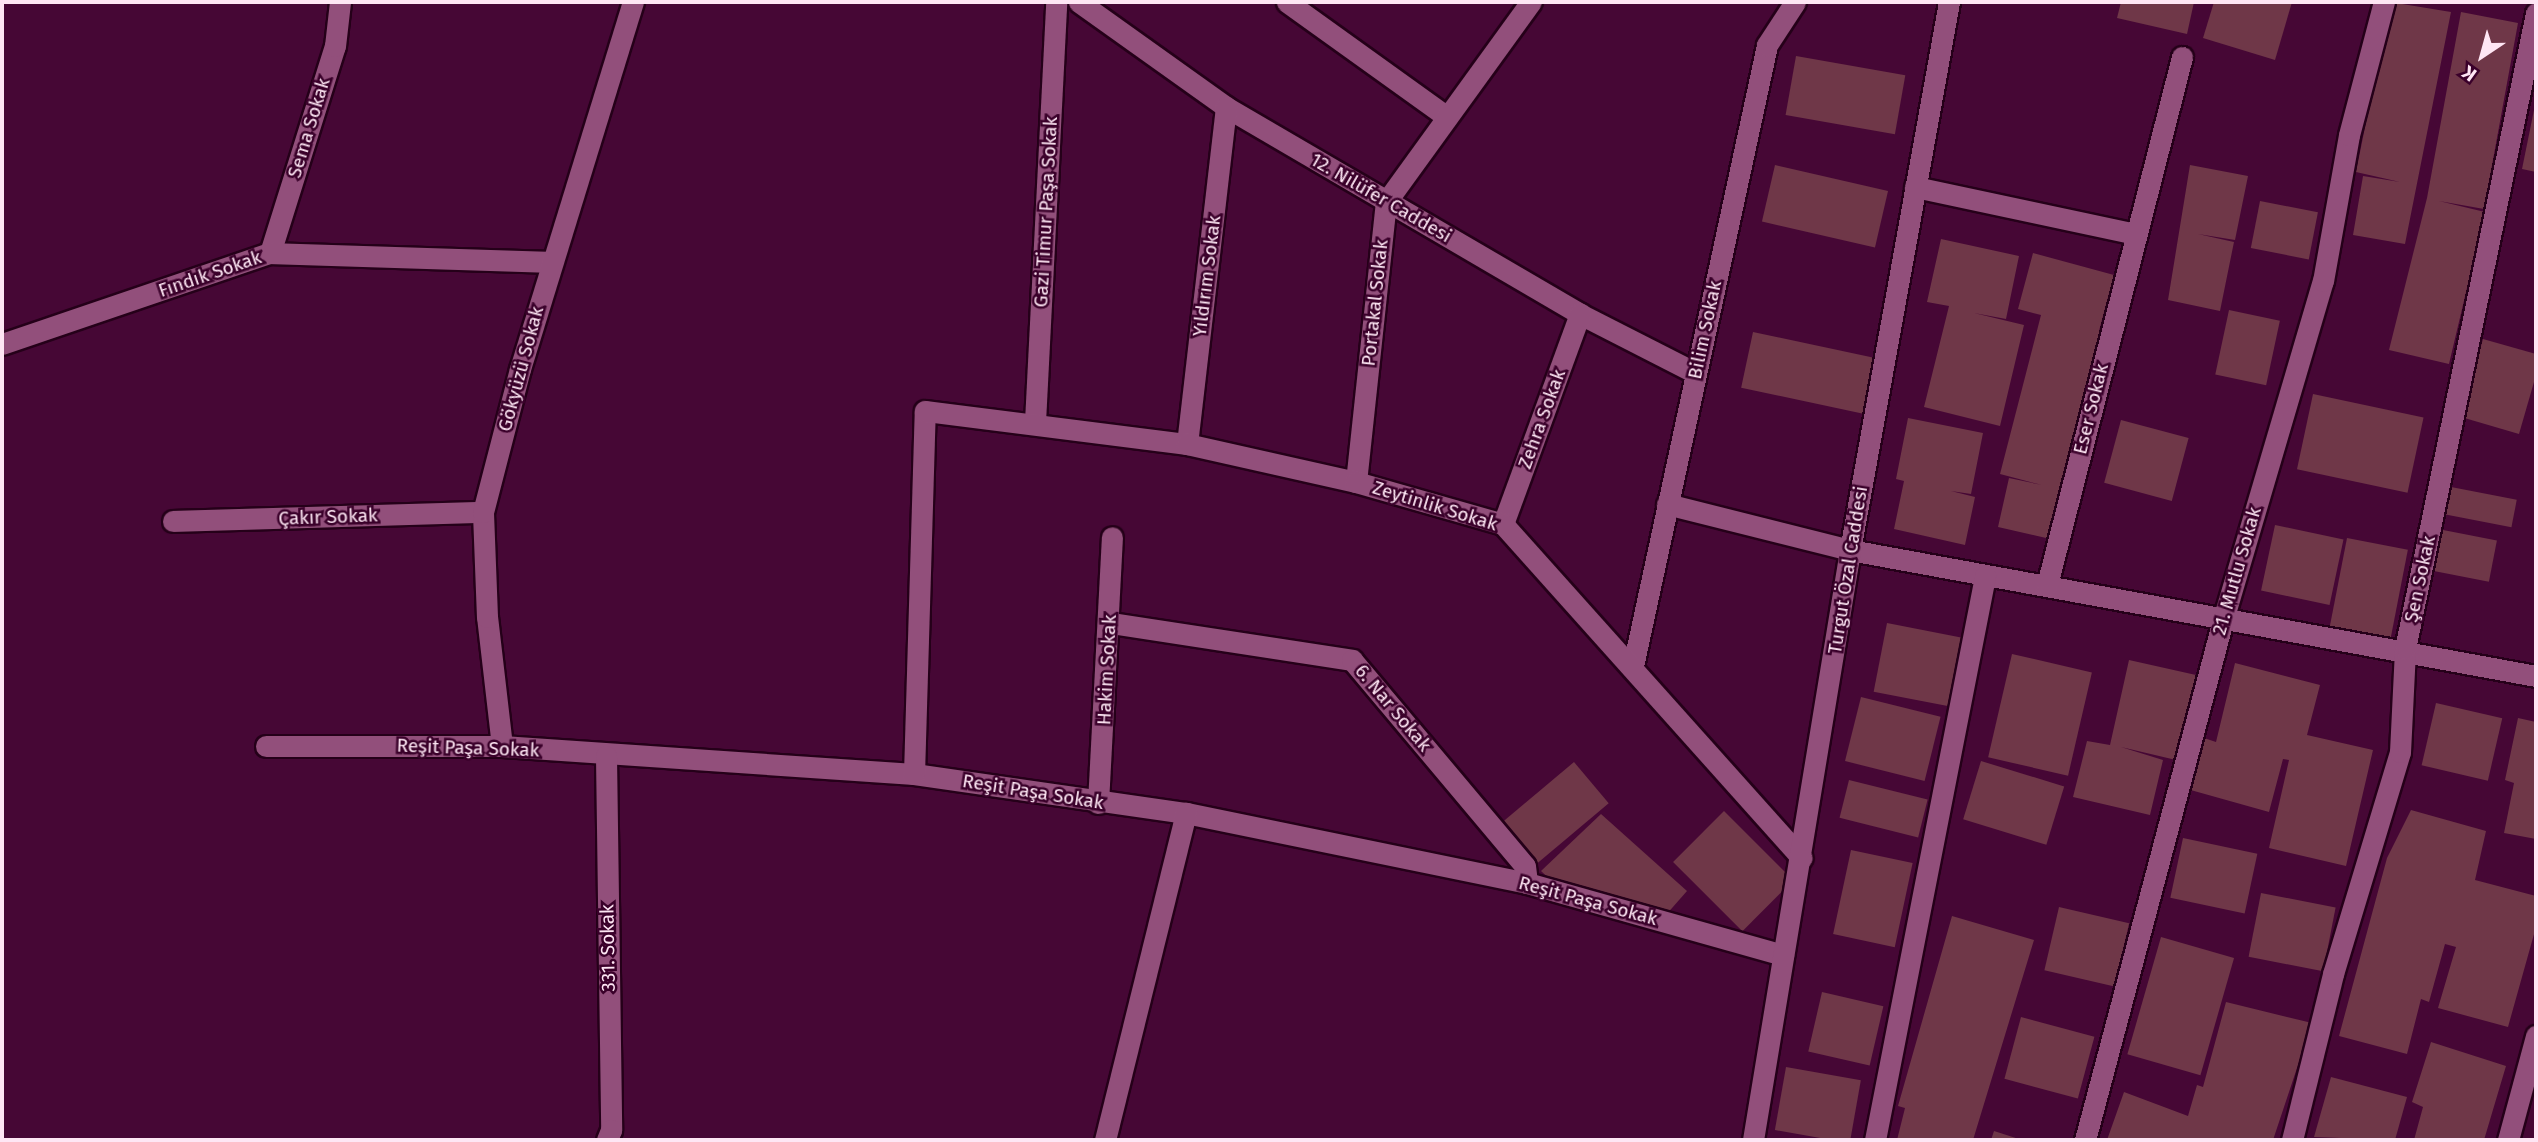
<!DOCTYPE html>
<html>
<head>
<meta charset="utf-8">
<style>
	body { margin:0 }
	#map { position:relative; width:2538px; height:1142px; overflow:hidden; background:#460735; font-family:"Fira Sans",sans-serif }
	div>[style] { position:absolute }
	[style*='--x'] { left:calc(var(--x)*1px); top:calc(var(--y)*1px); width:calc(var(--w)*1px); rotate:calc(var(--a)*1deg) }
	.building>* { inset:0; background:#6f3748; transform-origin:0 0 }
	.roads { filter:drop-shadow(2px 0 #250019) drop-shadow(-2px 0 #250019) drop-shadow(0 2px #250019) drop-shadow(0 -2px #250019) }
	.minor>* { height:21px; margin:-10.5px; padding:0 10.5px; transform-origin:10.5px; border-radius:10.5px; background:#924f7b }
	span { translate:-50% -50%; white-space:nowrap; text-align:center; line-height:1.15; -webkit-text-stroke:5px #3a002a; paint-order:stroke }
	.street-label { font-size:19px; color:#fee6f4 }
	.frame { position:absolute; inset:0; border:4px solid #fee6f4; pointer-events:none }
	.north { position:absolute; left:2447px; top:21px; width:70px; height:70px; -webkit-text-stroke:5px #3a002a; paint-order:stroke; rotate:216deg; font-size:19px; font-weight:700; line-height:28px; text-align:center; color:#fee6f4 }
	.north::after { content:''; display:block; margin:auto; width:24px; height:32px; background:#fee6f4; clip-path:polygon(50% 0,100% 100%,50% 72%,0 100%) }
</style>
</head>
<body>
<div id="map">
	<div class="building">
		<div style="clip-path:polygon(2121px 2px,2194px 2px,2187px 34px,2117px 18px)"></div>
		<div style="clip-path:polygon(2214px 2px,2292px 2px,2275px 60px,2203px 38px)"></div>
		<div style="clip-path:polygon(2390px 2px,2451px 12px,2405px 244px,2353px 235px,2363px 176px,2400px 182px,2356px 172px)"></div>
		<div style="clip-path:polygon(2461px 12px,2518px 23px,2484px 209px,2439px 201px,2485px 212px,2449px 364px,2389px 350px,2427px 198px)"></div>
		<div style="left:1796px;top:56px;width:111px;height:60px;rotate:10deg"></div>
		<div style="clip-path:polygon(2535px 105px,2536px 105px,2536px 172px,2522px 169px)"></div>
		<div style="left:1775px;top:165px;width:116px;height:58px;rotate:13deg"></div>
		<div style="clip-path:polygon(2190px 165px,2248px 176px,2235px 240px,2198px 234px,2234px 242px,2220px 311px,2168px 300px)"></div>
		<div style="left:2260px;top:201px;width:59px;height:48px;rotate:11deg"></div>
		<div style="clip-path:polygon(1941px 239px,2019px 256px,2006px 319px,1974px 313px,2024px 325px,2000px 426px,1924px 407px,1949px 306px,1927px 302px)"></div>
		<div style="clip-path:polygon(2033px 253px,2114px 275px,2099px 331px,2112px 335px,2068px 543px,1998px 527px,2009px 478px,2042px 485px,2000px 474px,2041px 315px,2018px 309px)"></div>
		<div style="left:2229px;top:310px;width:52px;height:66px;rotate:12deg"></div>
		<div style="left:1753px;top:332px;width:132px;height:57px;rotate:12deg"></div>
		<div style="clip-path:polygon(2483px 339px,2536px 354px,2536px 375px,2519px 434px,2461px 417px)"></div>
		<div style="left:2313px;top:394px;width:113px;height:77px;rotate:12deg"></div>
		<div style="clip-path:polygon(1908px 418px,1983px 433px,1971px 494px,1951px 491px,1975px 497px,1965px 545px,1894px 529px,1904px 481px,1896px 479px)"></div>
		<div style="left:2121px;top:420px;width:70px;height:65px;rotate:15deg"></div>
		<div style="left:2451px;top:487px;width:67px;height:28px;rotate:11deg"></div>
		<div style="left:2275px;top:525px;width:70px;height:67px;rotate:12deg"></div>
		<div style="left:2438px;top:529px;width:60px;height:42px;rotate:11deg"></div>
		<div style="left:2347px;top:538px;width:62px;height:95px;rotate:11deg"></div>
		<div style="left:1887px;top:623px;width:78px;height:70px;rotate:11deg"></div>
		<div style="left:2012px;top:654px;width:82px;height:106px;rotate:13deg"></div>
		<div style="clip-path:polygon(2129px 660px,2196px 675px,2176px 760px,2121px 747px,2163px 760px,2150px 815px,2073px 797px,2087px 741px,2110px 745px)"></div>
		<div style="clip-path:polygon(2235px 663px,2320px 685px,2307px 735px,2373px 750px,2346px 866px,2269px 848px,2289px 760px,2283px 759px,2269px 812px,2187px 789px,2204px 738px,2216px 742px)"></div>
		<div style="left:1861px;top:697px;width:82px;height:66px;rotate:14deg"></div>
		<div style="left:2436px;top:703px;width:68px;height:64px;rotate:13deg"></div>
		<div style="clip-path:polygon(2518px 718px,2536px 722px,2536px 839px,2504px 833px,2514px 783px,2505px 780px)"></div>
		<div style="left:1981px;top:761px;width:87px;height:61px;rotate:17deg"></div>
		<div style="left:1574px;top:762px;width:54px;height:99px;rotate:50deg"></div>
		<div style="left:1849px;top:780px;width:81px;height:39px;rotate:14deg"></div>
		<div style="clip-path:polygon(2411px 810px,2486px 831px,2475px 880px,2536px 896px,2536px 927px,2508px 1027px,2438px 1008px,2456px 947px,2445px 944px,2429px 1002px,2421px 999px,2407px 1054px,2339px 1036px,2387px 858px)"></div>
		<div style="left:1724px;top:811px;width:98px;height:72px;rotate:45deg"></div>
		<div style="clip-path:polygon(1601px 814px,1687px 891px,1665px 916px,1557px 886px,1541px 871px)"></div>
		<div style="left:2183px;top:838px;width:76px;height:61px;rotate:12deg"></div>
		<div style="left:1851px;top:850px;width:63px;height:86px;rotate:12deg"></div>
		<div style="left:2261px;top:893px;width:76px;height:65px;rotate:11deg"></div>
		<div style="left:2059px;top:907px;width:72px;height:65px;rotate:13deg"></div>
		<div style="clip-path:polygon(1952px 916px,2034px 940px,1973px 1140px,1897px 1140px,1905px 1108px,1898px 1106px)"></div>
		<div style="left:2161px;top:937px;width:76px;height:122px;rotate:16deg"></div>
		<div style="left:1822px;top:992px;width:63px;height:61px;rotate:13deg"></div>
		<div style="clip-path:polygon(2226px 1002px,2312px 1023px,2273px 1140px,2107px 1140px,2124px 1092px,2188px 1116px,2197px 1085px,2203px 1087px)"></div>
		<div style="left:2021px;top:1017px;width:76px;height:64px;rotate:15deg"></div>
		<div style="clip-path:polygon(2431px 1042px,2506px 1066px,2484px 1140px,2414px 1140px,2423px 1107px,2412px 1102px)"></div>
		<div style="left:1786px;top:1067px;width:76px;height:64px;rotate:10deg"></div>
		<div style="clip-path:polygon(2331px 1077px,2407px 1097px,2395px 1140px,2314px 1137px)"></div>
		<div style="clip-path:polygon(1994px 1131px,2022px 1140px,1991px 1140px)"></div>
	</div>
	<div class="roads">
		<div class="minor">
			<div style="--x:1079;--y:2;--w:181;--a:35.5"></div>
			<div style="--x:1226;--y:107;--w:410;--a:30.3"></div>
			<div style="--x:1580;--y:314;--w:130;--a:27"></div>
			<div style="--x:1287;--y:2;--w:197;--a:35.7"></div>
			<div style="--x:1915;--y:187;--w:226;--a:12"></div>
			<div style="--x:270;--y:253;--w:217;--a:-72.6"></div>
			<div style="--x:335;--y:46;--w:44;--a:-83.5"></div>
			<div style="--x:2;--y:344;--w:283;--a:-18.8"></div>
			<div style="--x:270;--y:253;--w:281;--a:1.8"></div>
			<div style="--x:1035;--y:422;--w:421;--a:-87.1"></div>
			<div style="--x:1187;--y:444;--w:339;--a:-83.4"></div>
			<div style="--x:1356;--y:482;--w:282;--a:-83.9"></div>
			<div style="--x:1386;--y:202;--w:247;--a:-54.1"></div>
			<div style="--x:1667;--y:504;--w:189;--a:14.1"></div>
			<div style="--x:1850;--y:550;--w:697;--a:10.41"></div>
			<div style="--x:173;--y:521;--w:310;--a:-1.7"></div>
			<div style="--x:1503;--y:524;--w:224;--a:-69.9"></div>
			<div style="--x:2047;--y:585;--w:545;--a:-75.66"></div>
			<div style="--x:1111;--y:623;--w:244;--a:8.7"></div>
			<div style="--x:1352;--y:660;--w:269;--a:50"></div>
			<div style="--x:1525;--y:866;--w:17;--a:83"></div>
			<div style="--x:1633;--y:666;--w:635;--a:-77.82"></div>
			<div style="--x:1767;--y:45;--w:51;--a:-56.9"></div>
			<div style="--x:266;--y:746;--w:236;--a:0"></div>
			<div style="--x:502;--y:746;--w:413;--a:3.9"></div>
			<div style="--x:914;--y:774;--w:275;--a:8.2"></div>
			<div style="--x:1186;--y:813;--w:348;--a:11.6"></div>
			<div style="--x:1527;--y:883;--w:266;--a:15.7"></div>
			<div style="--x:502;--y:746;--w:130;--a:-96.6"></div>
			<div style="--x:487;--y:617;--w:105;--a:-92.2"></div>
			<div style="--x:483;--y:512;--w:148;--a:-75.5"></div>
			<div style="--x:520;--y:369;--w:384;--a:-72.9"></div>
			<div style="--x:606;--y:756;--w:374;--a:89.2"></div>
			<div style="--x:611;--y:1130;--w:11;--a:112"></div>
			<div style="--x:914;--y:774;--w:363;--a:-88.3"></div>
			<div style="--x:925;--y:411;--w:264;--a:7.2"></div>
			<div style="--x:1187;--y:444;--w:173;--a:12.7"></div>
			<div style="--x:1356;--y:482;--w:153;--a:15.9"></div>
			<div style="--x:1503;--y:524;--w:448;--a:48.2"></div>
			<div style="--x:1098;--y:803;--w:266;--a:-87"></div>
			<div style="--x:1105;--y:1140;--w:337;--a:-76.1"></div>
			<div style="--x:1753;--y:1140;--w:598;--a:-80.66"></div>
			<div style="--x:1850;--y:550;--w:557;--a:-79.76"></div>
			<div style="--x:1875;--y:1140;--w:575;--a:-78.96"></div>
			<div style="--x:2085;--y:1140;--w:538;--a:-75.14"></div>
			<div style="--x:2223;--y:620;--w:353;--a:-73.6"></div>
			<div style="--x:2323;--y:281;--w:148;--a:-79.9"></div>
			<div style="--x:2349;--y:135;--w:138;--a:-75.3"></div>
			<div style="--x:2292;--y:1140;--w:171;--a:-76.1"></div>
			<div style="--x:2333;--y:974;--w:232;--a:-73.2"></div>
			<div style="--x:2400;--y:752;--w:103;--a:-87.2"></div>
			<div style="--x:2405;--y:649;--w:649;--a:-78.36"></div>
			<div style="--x:2508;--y:1140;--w:108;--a:-74.9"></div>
		</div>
	</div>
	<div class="street-label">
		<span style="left:309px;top:128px;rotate:-73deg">Sema Sokak</span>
		<span style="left:1381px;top:198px;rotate:30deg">12. Nilüfer Caddesi</span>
		<span style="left:1046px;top:212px;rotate:-87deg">Gazi Timur Paşa Sokak</span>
		<span style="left:210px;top:274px;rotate:-19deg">Fındık Sokak</span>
		<span style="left:1207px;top:276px;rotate:-83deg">Yıldırım Sokak</span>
		<span style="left:1375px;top:303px;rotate:-84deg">Portakal Sokak</span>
		<span style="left:1705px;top:330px;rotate:-78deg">Bilim Sokak</span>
		<span style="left:521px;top:369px;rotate:-75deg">Gökyüzü Sokak</span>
		<span style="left:2091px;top:409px;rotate:-76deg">Eser Sokak</span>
		<span style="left:1542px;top:419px;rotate:-70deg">Zehra Sokak</span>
		<span style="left:1435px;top:506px;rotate:17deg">Zeytinlik Sokak</span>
		<span style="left:328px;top:517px;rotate:-2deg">Çakır Sokak</span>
		<span style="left:1848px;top:570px;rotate:-81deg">Turgut Özal Caddesi</span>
		<span style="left:2237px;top:571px;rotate:-74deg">21. Mutlu Sokak</span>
		<span style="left:2420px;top:579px;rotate:-78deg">Şen Sokak</span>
		<span style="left:1107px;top:670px;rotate:-87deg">Hakim Sokak</span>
		<span style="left:1393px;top:708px;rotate:50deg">6. Nar Sokak</span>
		<span style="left:468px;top:748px;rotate:2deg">Reşit Paşa Sokak</span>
		<span style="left:1033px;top:792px;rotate:9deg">Reşit Paşa Sokak</span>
		<span style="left:1588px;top:901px;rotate:15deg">Reşit Paşa Sokak</span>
		<span style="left:608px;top:948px;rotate:-91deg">331. Sokak</span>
	</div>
	<div class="frame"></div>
	<div class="north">K</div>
</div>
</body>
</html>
